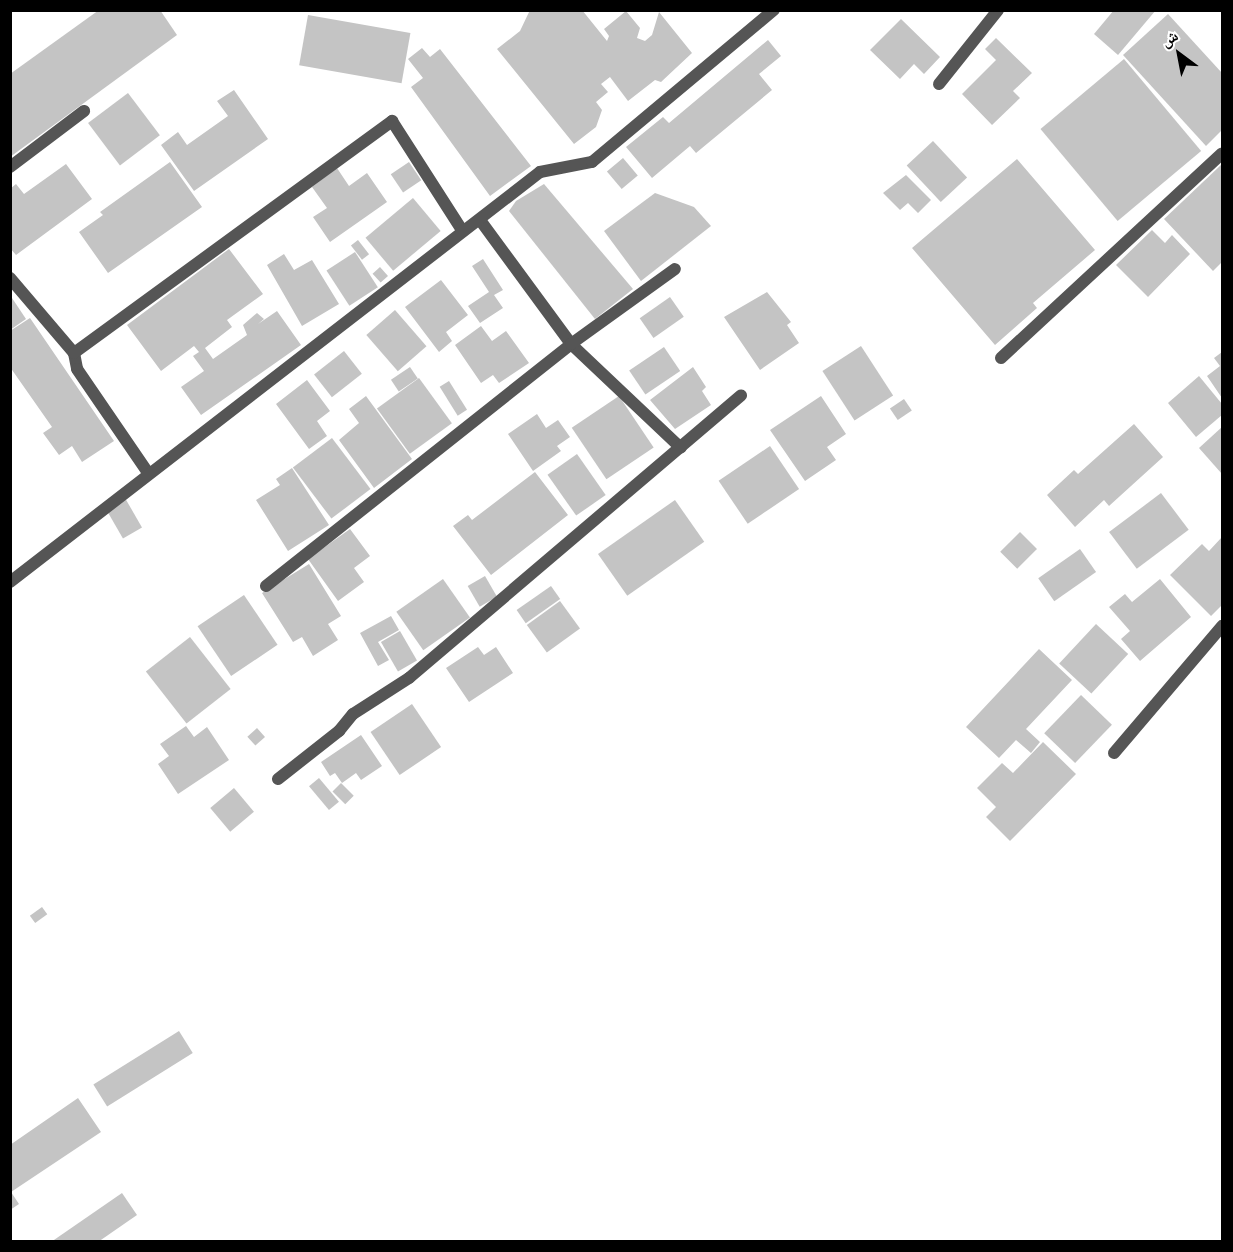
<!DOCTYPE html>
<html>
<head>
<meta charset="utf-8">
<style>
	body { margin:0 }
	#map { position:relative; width:1233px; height:1252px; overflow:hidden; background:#fff; font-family:Poppins,"Noto Naskh Arabic",sans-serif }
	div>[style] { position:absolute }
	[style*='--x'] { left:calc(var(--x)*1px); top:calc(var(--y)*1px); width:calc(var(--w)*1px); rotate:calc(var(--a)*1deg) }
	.building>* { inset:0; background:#c4c4c4; transform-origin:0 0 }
	.minor>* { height:12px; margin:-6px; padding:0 6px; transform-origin:6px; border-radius:6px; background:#555 }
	span { translate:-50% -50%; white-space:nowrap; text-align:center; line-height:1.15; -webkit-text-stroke:4.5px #fff; paint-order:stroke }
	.frame { position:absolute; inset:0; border:12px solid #000; pointer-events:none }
	.north { position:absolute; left:1149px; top:24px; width:60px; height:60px; -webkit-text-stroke:4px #fff; paint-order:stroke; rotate:328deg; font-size:16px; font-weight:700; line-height:24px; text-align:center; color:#000 }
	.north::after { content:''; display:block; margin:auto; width:21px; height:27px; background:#000; clip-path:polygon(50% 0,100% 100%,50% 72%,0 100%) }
</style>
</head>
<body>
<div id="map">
	<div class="building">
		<div style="clip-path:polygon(99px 10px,160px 10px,177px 35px,10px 157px,10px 74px)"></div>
		<div style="clip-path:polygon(530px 10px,582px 10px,607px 41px,609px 36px,604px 29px,626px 11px,640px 28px,637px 38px,645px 41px,652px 35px,659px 12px,692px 53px,661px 82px,655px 80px,628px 101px,610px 77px,601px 84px,608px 92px,596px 102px,602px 110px,596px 127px,574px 144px,497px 49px,520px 31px)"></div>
		<div style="clip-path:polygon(1114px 10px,1156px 10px,1118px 55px,1094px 34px)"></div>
		<div style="clip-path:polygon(1168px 14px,1222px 73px,1222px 130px,1206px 146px,1123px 55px)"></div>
		<div style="left:308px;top:15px;width:104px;height:51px;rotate:10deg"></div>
		<div style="clip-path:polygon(901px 19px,940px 57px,924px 74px,914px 64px,900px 79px,870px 50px)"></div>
		<div style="clip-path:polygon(996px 38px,1032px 73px,1013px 91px,1020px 98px,992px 125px,962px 94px,996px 60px,985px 49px)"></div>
		<div style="clip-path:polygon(768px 40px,781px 56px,759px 74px,772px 90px,696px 153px,690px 146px,652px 178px,626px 147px,663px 117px,669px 123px)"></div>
		<div style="clip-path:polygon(422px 48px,430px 57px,440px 49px,531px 166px,490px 196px,411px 87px,423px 78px,408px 59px)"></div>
		<div style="left:1124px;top:59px;width:120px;height:109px;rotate:50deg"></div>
		<div style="clip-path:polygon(234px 90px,268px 139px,194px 191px,161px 145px,178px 132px,187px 145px,228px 116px,217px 101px)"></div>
		<div style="left:128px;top:93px;width:53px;height:50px;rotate:53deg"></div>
		<div style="left:933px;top:141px;width:50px;height:36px;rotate:47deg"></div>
		<div style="left:623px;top:158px;width:23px;height:21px;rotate:50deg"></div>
		<div style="clip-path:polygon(1017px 159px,1095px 250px,1033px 303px,1037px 308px,995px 345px,912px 248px)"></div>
		<div style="clip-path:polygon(170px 162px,202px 207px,108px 273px,79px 232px,103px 215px,100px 212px)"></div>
		<div style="left:409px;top:162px;width:22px;height:22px;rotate:56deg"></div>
		<div style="clip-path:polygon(66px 164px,92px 199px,16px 255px,10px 248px,10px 189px,16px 184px,24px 194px)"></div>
		<div style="clip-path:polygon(1222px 164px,1222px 262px,1213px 271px,1164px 219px)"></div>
		<div style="clip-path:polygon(337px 168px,349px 186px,367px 173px,387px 202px,330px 242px,313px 217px,327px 208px,312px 187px)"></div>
		<div style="clip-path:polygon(906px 175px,931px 200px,918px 213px,908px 203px,900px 210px,883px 193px)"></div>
		<div style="clip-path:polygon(544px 184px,633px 289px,595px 319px,509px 211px,516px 201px)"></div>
		<div style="clip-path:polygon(655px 193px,694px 207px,711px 226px,641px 281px,604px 231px)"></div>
		<div style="left:413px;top:198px;width:43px;height:62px;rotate:50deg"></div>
		<div style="clip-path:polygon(1152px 230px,1165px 243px,1172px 235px,1190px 254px,1148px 297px,1116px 265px)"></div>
		<div style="left:358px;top:240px;width:18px;height:9px;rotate:52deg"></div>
		<div style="clip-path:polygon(229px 249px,263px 294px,227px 320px,232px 327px,205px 348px,213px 359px,247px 335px,243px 325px,257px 313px,264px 319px,258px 324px,277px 311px,301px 345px,201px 415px,181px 387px,204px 371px,193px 356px,199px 352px,194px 346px,161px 371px,127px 325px)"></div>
		<div style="left:355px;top:252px;width:42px;height:34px;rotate:57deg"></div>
		<div style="clip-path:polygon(284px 254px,294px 270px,312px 260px,339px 304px,302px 326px,267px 265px)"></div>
		<div style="clip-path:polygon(483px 259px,503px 290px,494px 295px,503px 308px,480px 323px,468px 306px,489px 292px,472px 266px)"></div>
		<div style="left:380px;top:267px;width:12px;height:10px;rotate:48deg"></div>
		<div style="clip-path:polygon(441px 280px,468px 315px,446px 332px,452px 341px,439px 352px,405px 307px)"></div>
		<div style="clip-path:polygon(767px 292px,791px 322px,787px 325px,799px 343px,760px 370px,724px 317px)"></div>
		<div style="clip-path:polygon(10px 295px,26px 319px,10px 330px)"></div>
		<div style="left:670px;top:297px;width:24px;height:37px;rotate:55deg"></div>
		<div style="left:395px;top:310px;width:48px;height:38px;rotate:49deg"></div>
		<div style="clip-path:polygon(30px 318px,114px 441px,82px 462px,72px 446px,59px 455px,43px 433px,52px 427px,10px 367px,10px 331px)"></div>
		<div style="clip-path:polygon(481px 326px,492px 341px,506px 331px,529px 363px,499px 383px,493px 375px,481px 383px,455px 345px)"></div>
		<div style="left:861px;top:346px;width:59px;height:46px;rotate:57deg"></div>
		<div style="left:664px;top:347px;width:29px;height:42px;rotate:56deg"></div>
		<div style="left:344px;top:351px;width:29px;height:38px;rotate:52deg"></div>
		<div style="clip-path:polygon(1222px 352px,1222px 398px,1207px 376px,1220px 366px,1214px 358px)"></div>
		<div style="left:410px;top:367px;width:14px;height:23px;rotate:56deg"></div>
		<div style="clip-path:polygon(693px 367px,706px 387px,702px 391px,711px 405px,675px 429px,650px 400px)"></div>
		<div style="clip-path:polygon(1199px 376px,1222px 404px,1222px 415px,1196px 437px,1168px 403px)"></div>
		<div style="left:419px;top:378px;width:56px;height:52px;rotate:54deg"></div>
		<div style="clip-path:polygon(307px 380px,330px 411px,317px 421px,327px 436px,309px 449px,276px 404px)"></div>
		<div style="left:449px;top:381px;width:34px;height:11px;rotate:58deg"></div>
		<div style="clip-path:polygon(366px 396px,412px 459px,374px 488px,339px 440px,359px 423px,349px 409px)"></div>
		<div style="left:619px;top:396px;width:62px;height:57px;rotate:56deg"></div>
		<div style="clip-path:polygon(821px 396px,846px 434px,827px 447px,836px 460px,805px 481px,770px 430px)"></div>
		<div style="left:904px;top:399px;width:14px;height:17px;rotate:56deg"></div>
		<div style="clip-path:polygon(537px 414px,546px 428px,558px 420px,570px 437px,557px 446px,561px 451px,533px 471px,508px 434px)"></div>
		<div style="clip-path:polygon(1134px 424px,1163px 457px,1109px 506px,1104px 500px,1075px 527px,1047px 495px,1074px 470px,1078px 474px)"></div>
		<div style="clip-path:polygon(1222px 427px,1222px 474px,1199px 448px)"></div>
		<div style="left:332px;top:438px;width:64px;height:49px;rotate:53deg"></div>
		<div style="left:770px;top:446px;width:52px;height:62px;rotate:56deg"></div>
		<div style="left:577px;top:454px;width:50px;height:36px;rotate:55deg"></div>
		<div style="clip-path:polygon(292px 468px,329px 525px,288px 551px,256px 500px,280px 485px,276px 479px)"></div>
		<div style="clip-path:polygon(535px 472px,568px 515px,491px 575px,453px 526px,468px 515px,472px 520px)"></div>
		<div style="left:1161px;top:493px;width:46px;height:65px;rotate:53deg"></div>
		<div style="left:125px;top:498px;width:34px;height:22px;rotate:60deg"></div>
		<div style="left:675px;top:500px;width:51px;height:94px;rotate:55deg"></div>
		<div style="clip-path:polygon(350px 529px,370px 556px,354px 568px,364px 582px,338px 601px,308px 559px)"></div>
		<div style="left:1020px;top:532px;width:24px;height:28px;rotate:45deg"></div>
		<div style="clip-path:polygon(1222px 537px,1222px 605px,1211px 616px,1170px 575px,1202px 544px,1209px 551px)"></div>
		<div style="left:1080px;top:549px;width:28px;height:51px;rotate:55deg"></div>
		<div style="clip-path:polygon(309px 564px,341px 616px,328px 624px,338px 640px,313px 656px,302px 637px,293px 642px,262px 593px)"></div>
		<div style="left:485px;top:576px;width:24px;height:20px;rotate:60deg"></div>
		<div style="left:443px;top:579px;width:47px;height:57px;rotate:55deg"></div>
		<div style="clip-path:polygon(1160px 579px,1191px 617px,1140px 661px,1121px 639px,1130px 631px,1109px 607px,1125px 594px,1132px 602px)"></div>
		<div style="left:551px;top:586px;width:16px;height:42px;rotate:55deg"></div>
		<div style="left:244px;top:595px;width:60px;height:56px;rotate:56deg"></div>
		<div style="left:560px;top:601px;width:34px;height:41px;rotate:54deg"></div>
		<div style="clip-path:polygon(391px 616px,399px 630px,378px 642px,389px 660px,378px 666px,360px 633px)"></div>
		<div style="left:1096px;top:624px;width:44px;height:54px;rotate:43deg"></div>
		<div style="left:400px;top:631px;width:34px;height:22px;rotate:60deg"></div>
		<div style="left:190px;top:637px;width:66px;height:56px;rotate:52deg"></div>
		<div style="clip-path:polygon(478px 647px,484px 655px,496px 647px,513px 673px,469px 702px,446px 668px)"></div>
		<div style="clip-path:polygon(1039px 649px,1072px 680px,1026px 729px,1040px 742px,1031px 753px,1016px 740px,999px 758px,966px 727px)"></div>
		<div style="left:1081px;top:695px;width:43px;height:53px;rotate:44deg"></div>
		<div style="left:412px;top:704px;width:52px;height:50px;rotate:56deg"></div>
		<div style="clip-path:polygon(186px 726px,194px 737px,207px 727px,229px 760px,178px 794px,158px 764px,169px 756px,160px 744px)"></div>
		<div style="left:257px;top:728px;width:12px;height:13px;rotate:48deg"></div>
		<div style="clip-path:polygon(361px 735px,382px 766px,361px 780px,356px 773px,342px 783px,335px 773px,330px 776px,321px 762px)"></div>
		<div style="clip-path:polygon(1043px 742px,1076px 774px,1010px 841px,986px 817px,996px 807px,977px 788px,1002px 763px,1013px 773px)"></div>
		<div style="left:319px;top:778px;width:31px;height:13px;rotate:50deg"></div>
		<div style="left:341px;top:783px;width:18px;height:12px;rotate:45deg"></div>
		<div style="left:234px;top:788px;width:31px;height:31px;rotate:50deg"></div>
		<div style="left:42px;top:907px;width:9px;height:15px;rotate:54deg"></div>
		<div style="left:179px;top:1031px;width:26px;height:101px;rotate:58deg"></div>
		<div style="clip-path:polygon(78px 1098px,101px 1132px,11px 1192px,19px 1204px,10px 1210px,10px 1145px)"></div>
		<div style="clip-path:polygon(122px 1193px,137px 1215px,98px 1242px,51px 1242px)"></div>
	</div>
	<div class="minor">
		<div style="--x:939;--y:84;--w:95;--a:-51.4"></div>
		<div style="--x:10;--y:167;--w:93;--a:-37.1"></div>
		<div style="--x:480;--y:220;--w:154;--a:53.7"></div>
		<div style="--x:571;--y:344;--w:151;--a:43.4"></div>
		<div style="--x:10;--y:278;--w:99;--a:49.5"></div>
		<div style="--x:74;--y:353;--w:16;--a:79"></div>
		<div style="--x:77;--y:369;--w:127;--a:55.6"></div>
		<div style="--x:74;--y:353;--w:394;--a:-36.1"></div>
		<div style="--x:392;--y:121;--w:130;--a:57.3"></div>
		<div style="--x:1001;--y:358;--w:301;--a:-42.8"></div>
		<div style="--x:10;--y:582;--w:670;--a:-37.72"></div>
		<div style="--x:540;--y:172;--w:53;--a:-10.9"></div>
		<div style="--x:592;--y:162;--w:237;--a:-39.9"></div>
		<div style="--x:266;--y:586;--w:389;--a:-38.4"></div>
		<div style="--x:571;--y:344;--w:128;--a:-35.8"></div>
		<div style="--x:1114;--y:753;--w:167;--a:-49.6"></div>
		<div style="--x:278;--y:779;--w:78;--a:-38.2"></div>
		<div style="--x:339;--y:731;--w:22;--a:-51"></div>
		<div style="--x:353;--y:714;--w:67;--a:-32.7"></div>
		<div style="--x:409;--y:678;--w:436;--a:-40.4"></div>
	</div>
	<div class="frame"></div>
	<div class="north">ش</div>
</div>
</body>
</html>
